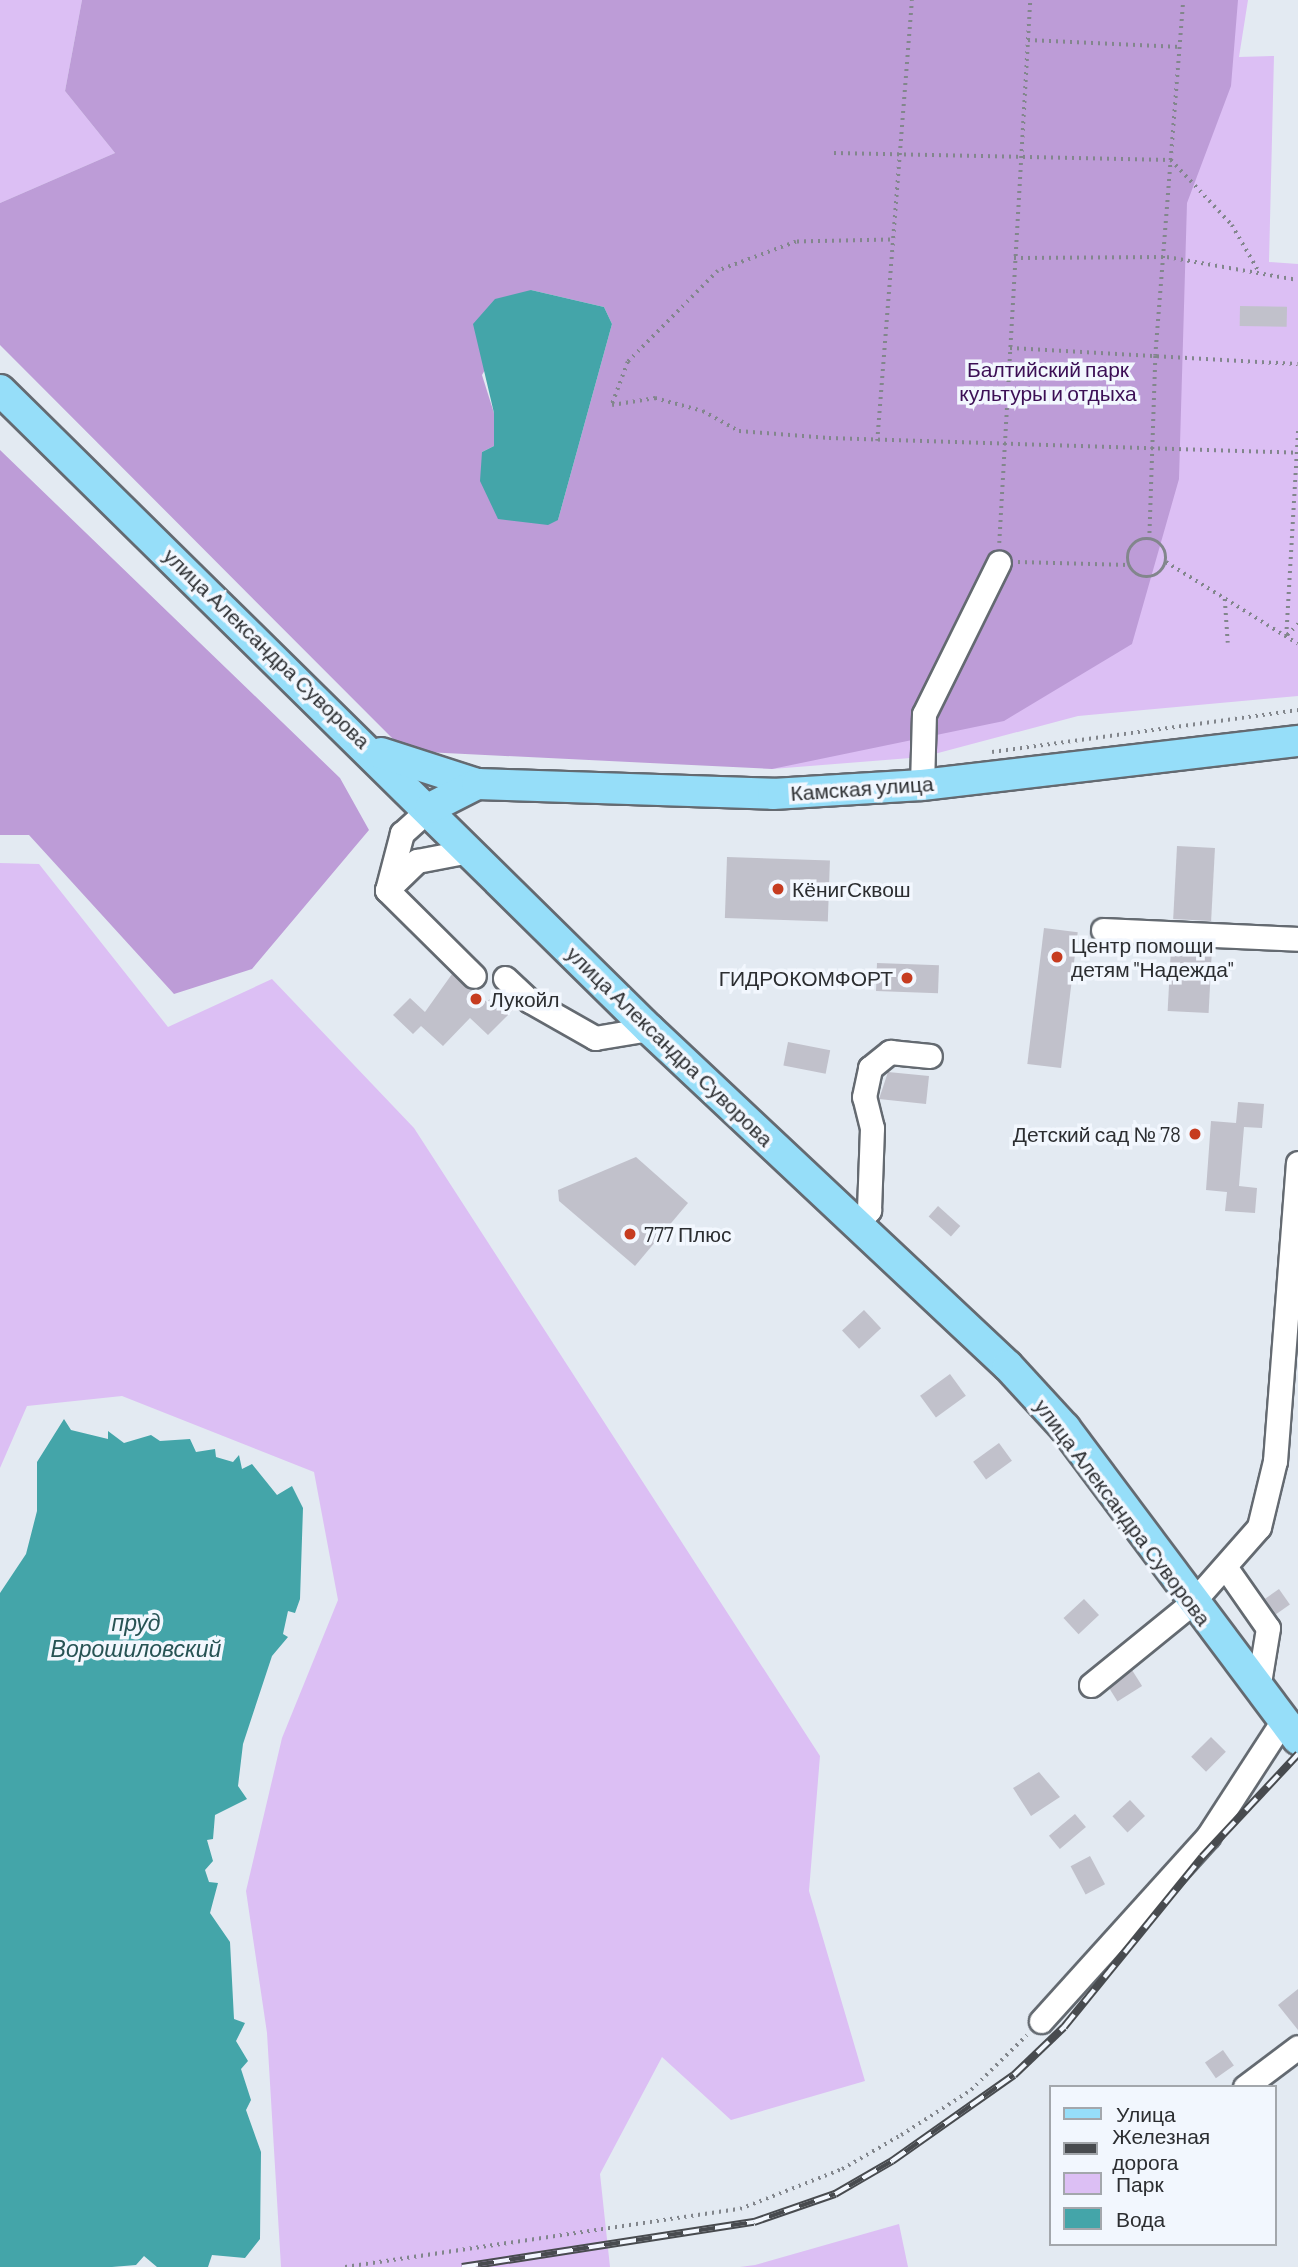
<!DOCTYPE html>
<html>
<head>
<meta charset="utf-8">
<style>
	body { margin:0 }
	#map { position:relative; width:1298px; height:2267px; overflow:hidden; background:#e3eaf2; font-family:Barlow,sans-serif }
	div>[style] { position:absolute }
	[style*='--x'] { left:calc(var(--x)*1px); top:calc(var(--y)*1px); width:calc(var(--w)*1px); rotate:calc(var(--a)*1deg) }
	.green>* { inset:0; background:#dcbff4 }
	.forest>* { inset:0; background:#bd9cd7 }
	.water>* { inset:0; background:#44a5a9 }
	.building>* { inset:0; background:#c1c1cb; transform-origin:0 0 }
	.path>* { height:3.5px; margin-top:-1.75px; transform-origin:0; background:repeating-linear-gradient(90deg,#82868c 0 2px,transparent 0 7px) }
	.path>.ring { margin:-1.75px; padding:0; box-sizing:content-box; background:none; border:3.5px solid #82868c; border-radius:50% }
	.roads { filter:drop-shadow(2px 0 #646a71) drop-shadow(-2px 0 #646a71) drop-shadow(0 2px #646a71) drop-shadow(0 -2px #646a71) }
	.minor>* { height:23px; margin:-11.5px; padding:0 11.5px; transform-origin:11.5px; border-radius:11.5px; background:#fff }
	.major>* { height:30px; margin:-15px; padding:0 15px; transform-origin:15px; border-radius:15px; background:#96def9 }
	.rail>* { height:8px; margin-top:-4px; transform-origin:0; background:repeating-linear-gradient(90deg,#f2f7fe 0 16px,#484b4f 0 32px); box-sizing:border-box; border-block:2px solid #484b4f }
	.dots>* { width:19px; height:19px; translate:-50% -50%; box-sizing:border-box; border:4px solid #f2f7fe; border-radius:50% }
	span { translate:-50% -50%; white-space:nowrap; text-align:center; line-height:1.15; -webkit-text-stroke:7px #f2f7fe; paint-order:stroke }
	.park-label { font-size:21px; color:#3c0f55 }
	.street-label { font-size:21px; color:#2c2e31 }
	.poi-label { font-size:21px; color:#2c2e31 }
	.left { translate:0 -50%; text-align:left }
	.right { translate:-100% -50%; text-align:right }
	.water-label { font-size:23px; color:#275354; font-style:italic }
	.legend { position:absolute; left:1049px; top:2085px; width:228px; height:161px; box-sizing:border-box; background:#f2f7fe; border:2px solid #a3a7ac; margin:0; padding:9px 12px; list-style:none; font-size:21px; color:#2c2e31 }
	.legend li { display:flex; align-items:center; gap:14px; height:35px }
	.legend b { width:35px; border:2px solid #a3a7ac }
</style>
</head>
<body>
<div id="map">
	<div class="green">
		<div style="clip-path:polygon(0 0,82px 0,65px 91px,115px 153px,0 203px)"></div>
		<div style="clip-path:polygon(756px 0,1248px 0,1239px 57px,1274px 56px,1269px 262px,1298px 264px,1298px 696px,1078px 716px,923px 757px,772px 769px)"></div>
		<div style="clip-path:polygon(0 863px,39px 864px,168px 1027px,272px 979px,414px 1128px,820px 1756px,809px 1891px,865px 2081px,731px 2120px,662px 2057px,600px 2174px,610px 2267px,281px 2267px,267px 2033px,246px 1891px,282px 1738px,338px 1600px,314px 1472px,122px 1396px,27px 1406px,0 1468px)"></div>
		<div style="clip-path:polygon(899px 2224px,908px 2267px,740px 2267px,755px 2265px)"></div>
	</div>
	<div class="forest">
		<div style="clip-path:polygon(evenodd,82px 0,1238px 0,1231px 86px,1187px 203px,1179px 479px,1132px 644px,1004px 721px,772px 769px,405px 751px,0 345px,0 203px,115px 153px,65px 91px,82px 0,531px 290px,604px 307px,612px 324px,558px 520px,482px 452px,494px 446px,494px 413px,482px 375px,531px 290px)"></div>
		<div style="clip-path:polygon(0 450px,340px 778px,369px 830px,252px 969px,174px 994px,29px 835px,0 835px)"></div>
	</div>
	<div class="water">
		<div style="clip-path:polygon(531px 290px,604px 307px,612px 324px,558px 520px,548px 525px,498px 519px,480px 481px,482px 452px,494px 446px,494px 413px,473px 324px,495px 299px)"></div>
		<div style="clip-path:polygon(64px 1419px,71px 1430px,108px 1439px,108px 1431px,124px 1443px,151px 1435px,160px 1441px,190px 1439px,196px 1452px,215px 1449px,216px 1457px,233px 1462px,239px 1455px,242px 1469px,252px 1464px,277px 1495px,292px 1486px,303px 1508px,300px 1599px,295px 1613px,288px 1611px,283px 1634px,288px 1637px,272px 1656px,243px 1744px,238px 1786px,247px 1799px,215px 1815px,213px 1839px,207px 1840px,213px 1861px,205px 1870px,209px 1882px,218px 1883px,210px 1913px,230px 1942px,234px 2019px,245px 2023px,236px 2041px,248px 2061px,241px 2069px,251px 2100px,246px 2110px,261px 2152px,260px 2239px,245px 2258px,212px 2255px,208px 2267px,157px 2267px,144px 2256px,136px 2265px,112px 2267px,0 2267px,0 1593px,26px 1554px,37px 1511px,37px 1462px)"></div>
	</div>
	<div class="building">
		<div style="left:1240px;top:306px;width:47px;height:20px;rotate:1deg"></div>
		<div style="left:1177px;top:846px;width:38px;height:73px;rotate:3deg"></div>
		<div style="left:727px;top:857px;width:103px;height:61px;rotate:2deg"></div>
		<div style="left:1044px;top:928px;width:34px;height:137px;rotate:7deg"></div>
		<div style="left:1171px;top:947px;width:41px;height:64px;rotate:3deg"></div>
		<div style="left:877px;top:963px;width:62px;height:28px;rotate:2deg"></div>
		<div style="clip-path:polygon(452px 974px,487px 1002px,498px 990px,516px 1007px,488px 1035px,470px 1018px,443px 1046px,421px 1026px,413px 1034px,393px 1015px,410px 998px,425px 1012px)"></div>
		<div style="left:788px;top:1042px;width:43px;height:24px;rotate:11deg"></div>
		<div style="clip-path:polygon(888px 1072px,929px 1076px,926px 1104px,879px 1099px)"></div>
		<div style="clip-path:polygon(1238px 1102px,1264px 1104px,1262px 1128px,1244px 1127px,1239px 1186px,1257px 1188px,1255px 1213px,1225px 1211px,1227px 1192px,1206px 1190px,1211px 1121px,1236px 1123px)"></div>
		<div style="clip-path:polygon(636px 1157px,688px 1203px,635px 1266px,559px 1201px,558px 1190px)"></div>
		<div style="left:938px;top:1206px;width:30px;height:14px;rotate:42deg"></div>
		<div style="left:864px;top:1310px;width:25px;height:30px;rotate:47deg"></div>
		<div style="left:950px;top:1374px;width:27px;height:37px;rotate:54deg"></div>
		<div style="left:999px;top:1443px;width:22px;height:32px;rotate:54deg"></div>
		<div style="left:1279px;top:1589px;width:19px;height:17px;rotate:55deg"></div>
		<div style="left:1084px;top:1599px;width:22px;height:28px;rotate:47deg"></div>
		<div style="left:1132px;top:1670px;width:19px;height:29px;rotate:58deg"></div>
		<div style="left:1211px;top:1737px;width:21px;height:28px;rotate:45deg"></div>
		<div style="clip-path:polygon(1039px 1772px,1060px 1797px,1031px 1816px,1013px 1788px)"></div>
		<div style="left:1130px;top:1800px;width:22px;height:24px;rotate:47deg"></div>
		<div style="left:1075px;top:1814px;width:17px;height:34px;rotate:50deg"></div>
		<div style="left:1090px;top:1856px;width:32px;height:22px;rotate:62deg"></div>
		<div style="clip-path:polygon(1298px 1989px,1298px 2030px,1278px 2005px)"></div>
		<div style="left:1223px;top:2050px;width:19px;height:22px;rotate:55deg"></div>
	</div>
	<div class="path">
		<div style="--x:1028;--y:40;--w:153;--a:2.6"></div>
		<div style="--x:834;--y:153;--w:337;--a:1.2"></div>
		<div style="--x:1171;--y:160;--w:89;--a:46.8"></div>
		<div style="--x:1232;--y:225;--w:52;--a:60"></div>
		<div style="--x:890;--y:240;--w:94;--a:178.8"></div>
		<div style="--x:796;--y:242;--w:83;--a:159.6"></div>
		<div style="--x:718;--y:271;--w:128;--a:134.7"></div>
		<div style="--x:628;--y:362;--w:46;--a:110.4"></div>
		<div style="--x:612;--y:405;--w:44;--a:-9.2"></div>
		<div style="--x:655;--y:398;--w:50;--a:15.2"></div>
		<div style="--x:703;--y:411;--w:41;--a:29.1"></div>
		<div style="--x:739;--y:431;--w:90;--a:4.4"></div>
		<div style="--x:829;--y:438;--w:468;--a:1.8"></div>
		<div style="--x:1014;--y:258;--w:153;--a:-0.4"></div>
		<div style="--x:1167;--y:257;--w:133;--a:10"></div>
		<div style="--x:1010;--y:348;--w:288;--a:3.2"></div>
		<div style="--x:877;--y:441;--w:442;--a:-85.5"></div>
		<div class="ring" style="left:1128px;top:539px;width:34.5px;height:34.5px"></div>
		<div style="--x:1149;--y:540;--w:184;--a:-88.1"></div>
		<div style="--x:1155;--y:356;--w:357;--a:-85.5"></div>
		<div style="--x:999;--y:543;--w:544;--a:-86.73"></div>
		<div style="--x:1018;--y:562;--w:111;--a:1.5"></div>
		<div style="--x:1166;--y:562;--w:155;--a:31.8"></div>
		<div style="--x:1225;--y:599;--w:44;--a:86.1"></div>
		<div style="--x:1287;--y:635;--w:16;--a:-45"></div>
		<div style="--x:1286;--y:636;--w:207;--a:-86.7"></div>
		<div style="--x:992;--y:752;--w:309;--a:-7.8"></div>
		<div style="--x:345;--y:2267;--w:399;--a:-8.4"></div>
		<div style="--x:740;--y:2209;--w:110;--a:-21.4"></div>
		<div style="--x:842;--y:2169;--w:68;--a:-30"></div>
		<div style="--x:901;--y:2135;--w:83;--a:-32.7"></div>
		<div style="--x:971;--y:2090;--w:78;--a:-44.5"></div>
	</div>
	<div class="roads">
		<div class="minor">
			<div style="--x:922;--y:785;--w:71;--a:-88.4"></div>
			<div style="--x:924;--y:714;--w:169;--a:-63.7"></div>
			<div style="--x:430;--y:808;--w:38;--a:138"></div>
			<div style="--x:402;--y:833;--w:59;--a:104.7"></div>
			<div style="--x:387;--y:890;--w:122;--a:44.7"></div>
			<div style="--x:387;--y:890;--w:42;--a:-44"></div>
			<div style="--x:417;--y:861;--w:53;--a:-10.9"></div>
			<div style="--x:1103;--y:930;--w:195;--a:2.6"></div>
			<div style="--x:505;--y:978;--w:34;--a:43"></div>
			<div style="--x:530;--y:1001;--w:75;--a:29.6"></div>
			<div style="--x:595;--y:1038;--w:55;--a:-9.5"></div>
			<div style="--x:857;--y:1223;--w:18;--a:-47"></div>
			<div style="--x:869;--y:1210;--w:82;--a:-87.9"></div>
			<div style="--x:872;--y:1128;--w:32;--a:-104"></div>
			<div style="--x:864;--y:1097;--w:30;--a:-78"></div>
			<div style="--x:870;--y:1068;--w:26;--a:-39"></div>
			<div style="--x:890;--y:1052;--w:40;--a:5.7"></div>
			<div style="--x:1226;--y:1568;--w:73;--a:55"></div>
			<div style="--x:1268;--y:1628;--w:62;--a:99.3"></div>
			<div style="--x:1091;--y:1685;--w:130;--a:-39.1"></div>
			<div style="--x:1192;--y:1603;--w:101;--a:-48.6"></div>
			<div style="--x:1259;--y:1527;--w:68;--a:-76.4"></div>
			<div style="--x:1275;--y:1461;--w:299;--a:-85.6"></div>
			<div style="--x:1041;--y:2021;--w:249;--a:-47.9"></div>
			<div style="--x:1208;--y:1836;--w:136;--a:-57"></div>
			<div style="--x:1245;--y:2087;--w:66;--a:-37"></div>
		</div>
		<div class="major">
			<div style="--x:0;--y:390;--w:911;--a:44.56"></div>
			<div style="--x:649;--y:1029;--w:492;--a:43.2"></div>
			<div style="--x:1008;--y:1366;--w:84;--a:47.4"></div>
			<div style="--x:1065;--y:1428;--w:389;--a:53.2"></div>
			<div style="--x:381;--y:753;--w:101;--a:17.9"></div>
			<div style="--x:430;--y:808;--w:53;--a:-27.1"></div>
			<div style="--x:477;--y:784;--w:296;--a:1.9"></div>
			<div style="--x:773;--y:794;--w:149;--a:-3.5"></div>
			<div style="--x:922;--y:785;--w:379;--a:-6.7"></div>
		</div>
	</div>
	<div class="rail">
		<div style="--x:462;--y:2267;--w:295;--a:-8.8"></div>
		<div style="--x:754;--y:2222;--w:86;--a:-19.1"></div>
		<div style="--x:835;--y:2194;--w:66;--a:-30.1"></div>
		<div style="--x:892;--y:2161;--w:149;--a:-35.2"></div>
		<div style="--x:1014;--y:2075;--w:69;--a:-43.8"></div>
		<div style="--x:1064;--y:2027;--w:219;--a:-50.9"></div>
		<div style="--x:1202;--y:1857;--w:141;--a:-47"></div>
	</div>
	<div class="dots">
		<div style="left:778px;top:889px;background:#c63c20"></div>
		<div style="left:1057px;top:957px;background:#c63c20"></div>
		<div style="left:907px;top:978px;background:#c63c20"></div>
		<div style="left:476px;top:999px;background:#c63c20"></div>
		<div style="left:1195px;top:1134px;background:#c63c20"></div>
		<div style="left:630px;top:1234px;background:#c63c20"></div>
	</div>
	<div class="park-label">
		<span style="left:1048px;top:381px">Балтийский парк<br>культуры и отдыха</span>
	</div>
	<div class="street-label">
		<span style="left:267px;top:648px;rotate:44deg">улица Александра Суворова</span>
		<span style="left:862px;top:788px;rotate:-4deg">Камская улица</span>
		<span style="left:670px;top:1046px;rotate:44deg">улица Александра Суворова</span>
		<span style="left:1123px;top:1512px;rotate:53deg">улица Александра Суворова</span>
	</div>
	<div class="poi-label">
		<span class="left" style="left:792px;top:889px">КёнигСквош</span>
		<span class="left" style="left:1071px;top:957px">Центр помощи<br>детям "Надежда"</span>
		<span class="right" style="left:893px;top:978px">ГИДРОКОМФОРТ</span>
		<span class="left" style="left:490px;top:999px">Лукойл</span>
		<span class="right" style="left:1181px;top:1134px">Детский сад № 78</span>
		<span class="left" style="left:644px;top:1234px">777 Плюс</span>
	</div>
	<div class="water-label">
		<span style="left:136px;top:1635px">пруд<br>Ворошиловский</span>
	</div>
	<ul class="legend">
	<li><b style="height:9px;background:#96def9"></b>Улица</li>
	<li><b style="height:9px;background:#484b4f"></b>Железная дорога</li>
	<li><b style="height:19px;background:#dcbff4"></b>Парк</li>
	<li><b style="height:19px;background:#44a5a9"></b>Вода</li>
	</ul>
</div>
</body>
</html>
